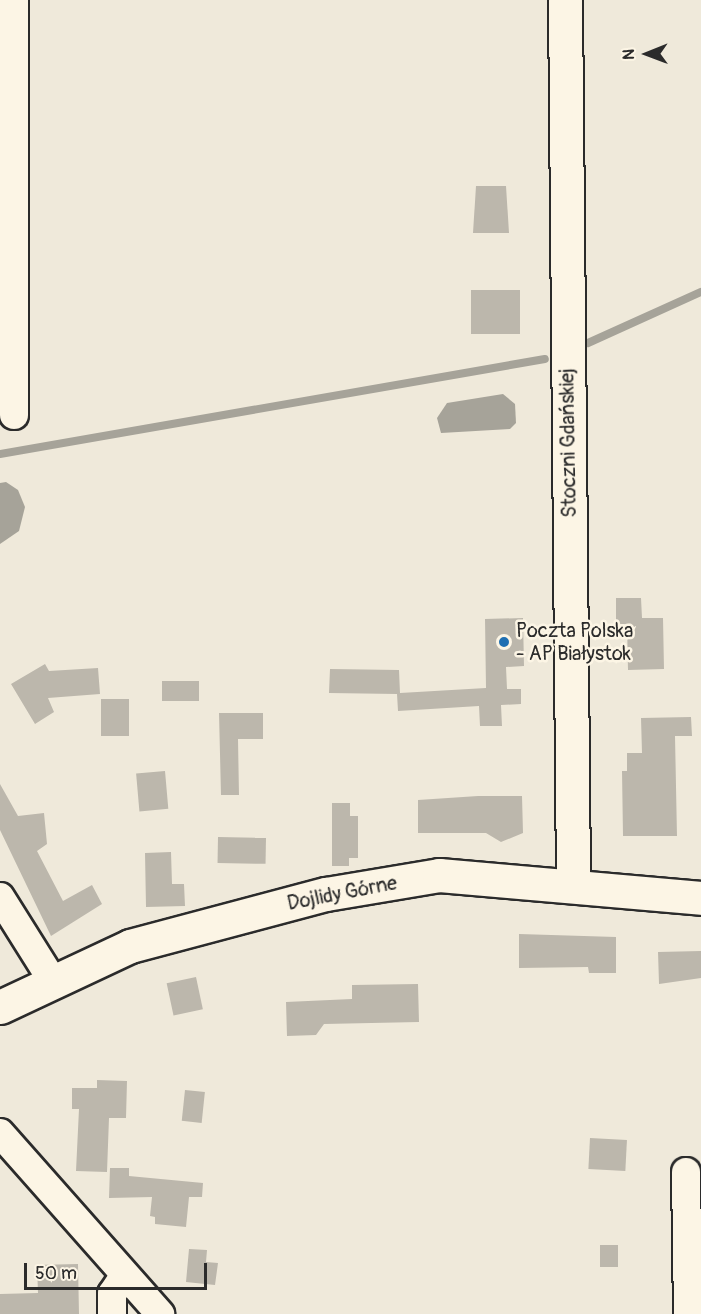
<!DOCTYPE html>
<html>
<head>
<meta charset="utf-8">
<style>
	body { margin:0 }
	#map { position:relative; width:701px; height:1314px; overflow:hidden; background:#efe9da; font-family:Pangolin,sans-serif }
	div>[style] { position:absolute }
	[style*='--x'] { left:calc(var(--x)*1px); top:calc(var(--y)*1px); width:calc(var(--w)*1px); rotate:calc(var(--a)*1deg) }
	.water>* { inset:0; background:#a6a399 }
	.stream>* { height:8px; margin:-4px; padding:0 4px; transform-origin:4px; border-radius:4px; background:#a6a399 }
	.building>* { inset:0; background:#bcb7ac; transform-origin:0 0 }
	.roads { filter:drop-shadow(2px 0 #2b2b2b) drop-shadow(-2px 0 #2b2b2b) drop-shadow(0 2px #2b2b2b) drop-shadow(0 -2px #2b2b2b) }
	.street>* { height:28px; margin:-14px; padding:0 14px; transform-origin:14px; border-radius:14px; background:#fcf5e5 }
	.secondary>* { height:33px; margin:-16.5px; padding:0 16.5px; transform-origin:16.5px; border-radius:16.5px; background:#fcf5e5 }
	.dots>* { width:16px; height:16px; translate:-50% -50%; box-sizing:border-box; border:3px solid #fcf5e5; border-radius:50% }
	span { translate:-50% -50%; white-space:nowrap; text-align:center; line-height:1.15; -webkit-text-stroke:5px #fcf5e5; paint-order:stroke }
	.street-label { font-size:20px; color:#2b2b2b }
	.poi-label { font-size:20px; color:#2b2b2b }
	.left { translate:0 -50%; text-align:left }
	.north { position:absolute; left:617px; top:24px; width:60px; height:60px; -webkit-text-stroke:4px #fcf5e5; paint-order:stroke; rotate:269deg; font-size:16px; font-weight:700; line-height:24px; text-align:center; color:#2b2b2b }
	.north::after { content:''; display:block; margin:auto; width:21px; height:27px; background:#2b2b2b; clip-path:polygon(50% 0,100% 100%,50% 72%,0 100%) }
	.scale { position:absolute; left:24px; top:1263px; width:183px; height:27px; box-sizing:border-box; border:3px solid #2b2b2b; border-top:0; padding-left:8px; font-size:18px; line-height:21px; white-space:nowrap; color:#2b2b2b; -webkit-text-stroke:4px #fcf5e5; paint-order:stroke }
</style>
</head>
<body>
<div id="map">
	<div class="water">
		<div style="clip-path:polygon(503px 394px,515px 404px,516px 423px,510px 429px,441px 433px,437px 418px,447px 403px)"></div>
		<div style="clip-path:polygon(6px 482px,18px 490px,25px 507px,19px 531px,0 544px,0 483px)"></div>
	</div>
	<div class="stream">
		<div style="--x:588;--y:343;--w:124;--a:-24.3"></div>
		<div style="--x:0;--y:454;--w:553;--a:-9.89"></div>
	</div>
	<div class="building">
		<div style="clip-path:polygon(476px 186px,506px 186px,509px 233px,473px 233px)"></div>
		<div style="left:471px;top:290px;width:49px;height:44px"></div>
		<div style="clip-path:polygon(616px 598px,641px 598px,642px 618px,663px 618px,664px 669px,628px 670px,627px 624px,616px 624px)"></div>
		<div style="clip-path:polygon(523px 618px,524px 666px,506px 667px,507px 689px,521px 689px,521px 704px,501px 705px,502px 726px,480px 726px,479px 706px,398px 711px,397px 694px,329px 693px,330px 669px,399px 670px,400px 693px,486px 688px,485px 619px)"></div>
		<div style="clip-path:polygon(45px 664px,49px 671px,98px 668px,100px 694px,48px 698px,54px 712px,35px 724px,11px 684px)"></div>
		<div style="left:199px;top:681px;width:20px;height:37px;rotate:90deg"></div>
		<div style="left:101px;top:699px;width:28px;height:37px"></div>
		<div style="clip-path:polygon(219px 713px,263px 713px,263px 739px,238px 739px,239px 795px,221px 795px)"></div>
		<div style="clip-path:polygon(691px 717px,692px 736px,675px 736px,677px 836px,623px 836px,622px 771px,627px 771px,627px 753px,642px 753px,641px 718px)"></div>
		<div style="left:165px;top:771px;width:38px;height:29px;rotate:85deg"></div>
		<div style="clip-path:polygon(0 784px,18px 816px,44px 813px,47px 844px,37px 851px,63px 901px,92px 885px,102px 904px,51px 936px,0 830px)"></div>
		<div style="clip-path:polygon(478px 796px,522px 796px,523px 833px,501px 842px,486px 833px,418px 833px,418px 800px)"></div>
		<div style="clip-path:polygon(332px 803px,350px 803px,350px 816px,358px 816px,358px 858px,349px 858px,349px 866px,332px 866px)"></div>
		<div style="left:218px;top:837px;width:48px;height:26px;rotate:1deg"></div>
		<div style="clip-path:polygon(171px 852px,172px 884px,184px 884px,185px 906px,146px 907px,145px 853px)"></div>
		<div style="clip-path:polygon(519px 934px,616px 937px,616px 973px,589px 973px,588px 967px,519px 968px)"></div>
		<div style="clip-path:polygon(701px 951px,701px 978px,659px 984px,658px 952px)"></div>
		<div style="left:196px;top:977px;width:33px;height:30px;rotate:78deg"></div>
		<div style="clip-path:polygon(418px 984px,419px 1022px,324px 1024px,316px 1035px,287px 1036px,286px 1002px,352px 999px,352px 985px)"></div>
		<div style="clip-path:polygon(97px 1080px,127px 1081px,126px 1118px,109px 1118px,107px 1172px,76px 1171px,79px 1109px,72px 1109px,72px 1088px,97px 1088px)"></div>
		<div style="left:185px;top:1090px;width:20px;height:31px;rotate:6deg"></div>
		<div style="left:590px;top:1138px;width:37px;height:31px;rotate:3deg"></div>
		<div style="clip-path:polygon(110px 1168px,129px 1168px,129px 1176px,203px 1183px,202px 1197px,189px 1197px,186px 1227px,155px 1224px,155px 1217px,150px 1216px,152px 1197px,109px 1198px)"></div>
		<div style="left:600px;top:1245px;width:18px;height:22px"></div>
		<div style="clip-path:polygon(189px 1249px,207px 1250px,206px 1262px,218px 1263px,215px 1285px,186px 1282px)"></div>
		<div style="clip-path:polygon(78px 1264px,79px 1314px,0 1314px,0 1294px,38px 1293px,37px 1265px)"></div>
	</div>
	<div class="roads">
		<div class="street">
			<div style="--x:14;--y:0;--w:415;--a:90"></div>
			<div style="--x:0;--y:897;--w:98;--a:57.9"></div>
			<div style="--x:0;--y:1133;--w:242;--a:48.5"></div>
			<div style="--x:686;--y:1172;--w:142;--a:89.2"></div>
			<div style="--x:112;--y:1314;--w:20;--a:-90"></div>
			<div style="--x:112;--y:1294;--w:22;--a:-56"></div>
		</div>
		<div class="secondary">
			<div style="--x:565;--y:0;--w:885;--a:89.48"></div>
			<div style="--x:0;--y:1007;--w:144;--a:-25.1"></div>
			<div style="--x:130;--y:946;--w:203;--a:-14.9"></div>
			<div style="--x:326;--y:894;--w:115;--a:-9.5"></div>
			<div style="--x:439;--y:875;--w:263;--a:5"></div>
		</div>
	</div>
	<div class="dots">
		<div style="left:504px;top:642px;background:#1f6fb2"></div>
	</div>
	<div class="street-label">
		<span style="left:568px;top:443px;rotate:-91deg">Stoczni Gdańskiej</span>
		<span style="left:342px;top:893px;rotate:-11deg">Dojlidy Górne</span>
	</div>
	<div class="poi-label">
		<span class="left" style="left:516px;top:642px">Poczta Polska<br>- AP Białystok</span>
	</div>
	<div class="north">N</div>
	<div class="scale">50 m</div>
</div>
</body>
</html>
